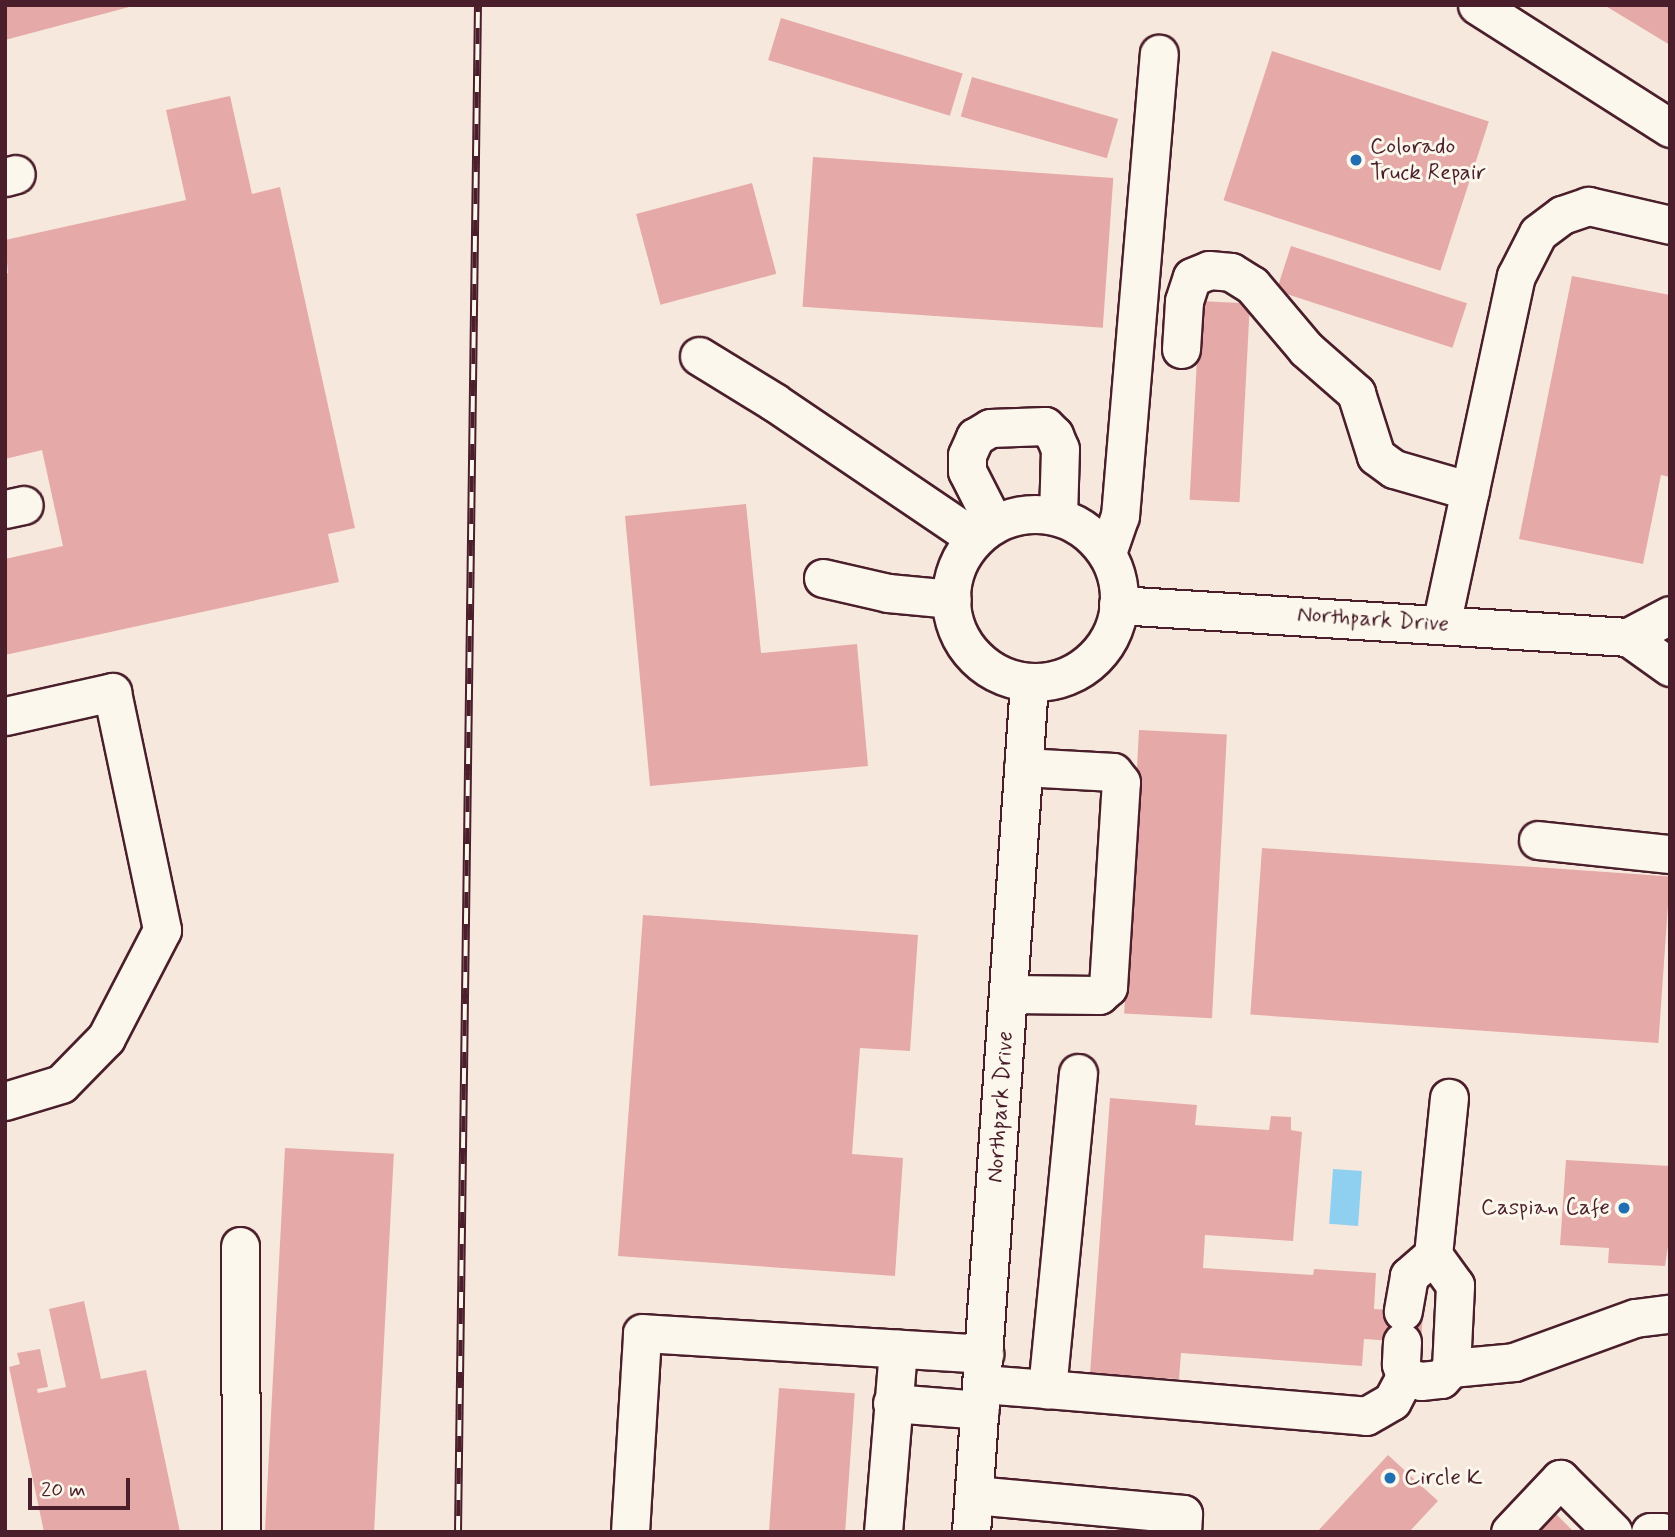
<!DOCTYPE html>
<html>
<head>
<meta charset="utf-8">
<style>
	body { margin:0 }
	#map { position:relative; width:1675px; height:1537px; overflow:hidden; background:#f7e8de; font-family:Mynerve,sans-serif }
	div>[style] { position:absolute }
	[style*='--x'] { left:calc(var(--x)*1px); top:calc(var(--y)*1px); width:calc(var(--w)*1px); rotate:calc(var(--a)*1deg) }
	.water>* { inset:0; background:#8fd0f1; transform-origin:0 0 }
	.building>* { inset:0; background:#e5aaa7; transform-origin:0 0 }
	.roads { filter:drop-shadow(2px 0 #4a1f2b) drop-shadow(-2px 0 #4a1f2b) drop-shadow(0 2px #4a1f2b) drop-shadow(0 -2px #4a1f2b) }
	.minor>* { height:37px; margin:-18.5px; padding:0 18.5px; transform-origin:18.5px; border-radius:18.5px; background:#fbf7ec }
	.minor>.ring { margin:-18.5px; padding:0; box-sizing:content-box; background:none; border:37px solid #fbf7ec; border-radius:50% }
	.rail>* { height:8px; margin-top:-4px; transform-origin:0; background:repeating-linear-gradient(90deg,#fbf7ec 0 16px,#4a1f2b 0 32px); box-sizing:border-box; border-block:2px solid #4a1f2b }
	.dots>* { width:19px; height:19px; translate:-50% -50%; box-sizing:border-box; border:4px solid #fbf7ec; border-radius:50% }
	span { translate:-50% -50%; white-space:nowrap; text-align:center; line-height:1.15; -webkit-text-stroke:6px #fbf7ec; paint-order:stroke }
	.poi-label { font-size:23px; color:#4a1f2b }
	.left { translate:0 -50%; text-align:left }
	.right { translate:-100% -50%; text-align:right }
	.street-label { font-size:23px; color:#4a1f2b }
	.frame { position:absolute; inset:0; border:7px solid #4a1f2b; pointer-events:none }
	.scale { position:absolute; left:28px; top:1478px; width:102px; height:32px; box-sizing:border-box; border:4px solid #4a1f2b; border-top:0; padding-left:9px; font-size:21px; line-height:24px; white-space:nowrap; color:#4a1f2b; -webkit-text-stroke:5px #fbf7ec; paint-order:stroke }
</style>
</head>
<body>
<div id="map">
	<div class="water">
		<div style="left:1333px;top:1169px;width:29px;height:55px;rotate:4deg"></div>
	</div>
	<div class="building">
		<div style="clip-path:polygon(5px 5px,133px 5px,133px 6px,5px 40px)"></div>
		<div style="clip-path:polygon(1604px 5px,1670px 5px,1670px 45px)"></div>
		<div style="left:781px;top:18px;width:190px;height:44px;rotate:17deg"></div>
		<div style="left:1272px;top:51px;width:228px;height:157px;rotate:18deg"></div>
		<div style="left:972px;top:77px;width:152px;height:41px;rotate:16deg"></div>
		<div style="clip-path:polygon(230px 96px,252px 194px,280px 187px,355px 528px,328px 534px,339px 582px,5px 655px,5px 559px,63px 546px,42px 450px,5px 459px,5px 274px,8px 273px,5px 240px,186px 200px,166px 110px)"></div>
		<div style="left:813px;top:157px;width:301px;height:150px;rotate:4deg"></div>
		<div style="left:752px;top:183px;width:94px;height:120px;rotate:75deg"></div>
		<div style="left:1291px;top:246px;width:185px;height:47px;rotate:18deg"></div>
		<div style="clip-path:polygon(1572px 276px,1670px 295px,1670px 477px,1661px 475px,1643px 564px,1519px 539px)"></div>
		<div style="left:1200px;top:301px;width:50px;height:199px;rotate:3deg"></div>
		<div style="clip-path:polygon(746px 504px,761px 653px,857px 644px,868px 766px,650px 786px,625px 516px)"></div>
		<div style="left:1139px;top:730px;width:88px;height:284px;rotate:3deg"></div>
		<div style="left:1262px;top:848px;width:409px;height:167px;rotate:4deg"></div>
		<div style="clip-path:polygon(643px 915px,918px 935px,910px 1051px,860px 1048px,852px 1154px,903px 1158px,895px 1276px,618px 1256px)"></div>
		<div style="clip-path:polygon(1110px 1098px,1197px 1105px,1195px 1125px,1269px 1130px,1271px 1116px,1291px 1117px,1291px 1130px,1302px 1132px,1293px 1241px,1205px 1235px,1203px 1268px,1313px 1275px,1314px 1269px,1376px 1273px,1374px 1309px,1423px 1312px,1421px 1343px,1364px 1339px,1362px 1366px,1181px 1353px,1179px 1379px,1090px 1374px)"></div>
		<div style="left:285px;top:1148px;width:109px;height:384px;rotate:3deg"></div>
		<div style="clip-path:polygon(1566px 1160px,1670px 1166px,1670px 1233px,1665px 1266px,1608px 1263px,1609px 1248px,1560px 1245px)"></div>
		<div style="clip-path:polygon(84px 1301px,101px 1379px,146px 1370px,180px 1532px,44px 1532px,9px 1367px,20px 1364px,17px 1353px,40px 1349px,48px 1387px,37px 1389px,38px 1393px,66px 1387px,49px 1309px)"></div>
		<div style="left:779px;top:1388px;width:76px;height:144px;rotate:4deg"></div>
		<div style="clip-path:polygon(1388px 1455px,1438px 1501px,1409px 1532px,1317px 1532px)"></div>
		<div style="clip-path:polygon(1556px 1514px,1574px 1532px,1539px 1532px)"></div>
	</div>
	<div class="roads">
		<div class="minor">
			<div style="--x:1477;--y:5;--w:229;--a:32.5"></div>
			<div style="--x:5;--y:177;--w:11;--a:-15"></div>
			<div style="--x:1181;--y:349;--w:48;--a:-86.4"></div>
			<div style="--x:1184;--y:301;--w:25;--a:-72"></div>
			<div style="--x:1192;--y:277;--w:18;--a:-22"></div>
			<div style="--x:1209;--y:270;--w:22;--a:5"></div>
			<div style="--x:1231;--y:272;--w:25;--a:32"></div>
			<div style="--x:1252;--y:285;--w:84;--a:49.8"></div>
			<div style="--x:1306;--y:349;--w:67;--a:41.3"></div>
			<div style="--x:1356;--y:393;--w:66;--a:72.4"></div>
			<div style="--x:1376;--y:456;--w:22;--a:36"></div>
			<div style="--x:1394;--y:469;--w:79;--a:16.1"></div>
			<div style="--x:699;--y:356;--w:88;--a:31.5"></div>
			<div style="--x:774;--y:402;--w:243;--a:34.1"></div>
			<div style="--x:5;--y:509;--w:19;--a:-12"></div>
			<div class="ring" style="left:951px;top:514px;width:131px;height:131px"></div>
			<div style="--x:994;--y:524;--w:59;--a:-117"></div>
			<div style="--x:967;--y:471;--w:16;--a:-90"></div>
			<div style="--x:967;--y:455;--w:20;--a:-66"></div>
			<div style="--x:975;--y:437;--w:17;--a:-31"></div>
			<div style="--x:990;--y:428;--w:55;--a:-2.1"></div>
			<div style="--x:1045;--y:426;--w:13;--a:45"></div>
			<div style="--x:1054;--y:435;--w:15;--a:67"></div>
			<div style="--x:1060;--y:449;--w:67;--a:91.7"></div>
			<div style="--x:1107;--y:553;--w:39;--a:-71"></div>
			<div style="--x:1120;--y:516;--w:464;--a:-85.2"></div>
			<div style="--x:823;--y:578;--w:67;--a:13"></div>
			<div style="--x:888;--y:593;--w:64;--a:5.4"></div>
			<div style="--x:1118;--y:605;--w:511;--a:3.59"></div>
			<div style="--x:1628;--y:637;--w:52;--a:35.5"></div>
			<div style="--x:1441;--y:625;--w:357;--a:-77.9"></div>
			<div style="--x:1516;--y:276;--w:48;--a:-62.9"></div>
			<div style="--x:1538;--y:233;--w:30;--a:-37"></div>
			<div style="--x:1562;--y:215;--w:28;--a:-19"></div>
			<div style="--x:1588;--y:206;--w:84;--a:13"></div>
			<div style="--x:1628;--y:637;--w:47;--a:-27.6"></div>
			<div style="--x:5;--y:716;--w:110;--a:-12.6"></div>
			<div style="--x:112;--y:692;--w:243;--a:78.1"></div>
			<div style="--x:162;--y:930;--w:122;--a:117.4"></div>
			<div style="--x:106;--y:1038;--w:64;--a:134.4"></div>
			<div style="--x:61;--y:1084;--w:59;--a:163.1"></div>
			<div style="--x:1538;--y:840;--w:133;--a:6.1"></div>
			<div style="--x:1009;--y:994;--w:90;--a:0.6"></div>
			<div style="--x:1099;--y:995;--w:12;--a:-42"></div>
			<div style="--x:1108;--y:987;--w:205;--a:-86.4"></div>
			<div style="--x:1121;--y:782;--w:13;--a:-129"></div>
			<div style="--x:1113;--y:772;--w:90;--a:-176.8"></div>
			<div style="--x:1078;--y:1073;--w:318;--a:95.6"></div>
			<div style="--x:1047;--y:1389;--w:320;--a:4.8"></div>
			<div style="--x:1366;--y:1416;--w:30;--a:-30"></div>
			<div style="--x:1392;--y:1401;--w:27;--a:-62"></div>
			<div style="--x:240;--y:1246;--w:286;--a:89.8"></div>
			<div style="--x:1433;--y:1255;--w:158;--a:-84.2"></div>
			<div style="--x:1402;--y:1342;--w:22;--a:93"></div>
			<div style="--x:1401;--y:1364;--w:14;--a:73"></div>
			<div style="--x:1405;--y:1377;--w:16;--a:14"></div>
			<div style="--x:1421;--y:1381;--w:20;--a:-6"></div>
			<div style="--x:1441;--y:1379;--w:15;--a:-48"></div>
			<div style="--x:1451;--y:1368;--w:83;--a:-87.2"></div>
			<div style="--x:1455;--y:1285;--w:37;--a:-126"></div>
			<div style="--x:1433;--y:1255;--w:32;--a:139"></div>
			<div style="--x:1409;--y:1276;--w:36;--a:100"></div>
			<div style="--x:1451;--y:1368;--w:63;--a:-5.4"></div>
			<div style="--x:1514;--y:1362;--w:129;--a:-20"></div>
			<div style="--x:1635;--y:1318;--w:35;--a:-7"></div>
			<div style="--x:982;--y:1384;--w:65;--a:4.4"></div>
			<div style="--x:892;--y:1403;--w:88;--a:4.5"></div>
			<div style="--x:974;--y:1495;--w:210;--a:5.2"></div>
			<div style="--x:1183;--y:1514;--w:18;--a:93"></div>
			<div style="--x:630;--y:1532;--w:199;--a:-86.5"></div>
			<div style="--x:642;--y:1333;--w:343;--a:3.5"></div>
			<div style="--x:883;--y:1532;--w:184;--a:-85.3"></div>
			<div style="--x:971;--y:1532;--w:851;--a:-86.09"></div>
			<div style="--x:1510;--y:1532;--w:73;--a:-46.7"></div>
			<div style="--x:1560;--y:1479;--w:75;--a:45"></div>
			<div style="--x:1650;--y:1532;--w:12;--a:0"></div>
		</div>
	</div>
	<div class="rail">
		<div style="--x:458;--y:1532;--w:1527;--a:-89.25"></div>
	</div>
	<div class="dots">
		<div style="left:1356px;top:160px;background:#1f6fb2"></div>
		<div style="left:1624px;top:1208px;background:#1f6fb2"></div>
		<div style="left:1390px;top:1478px;background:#1f6fb2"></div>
	</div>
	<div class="poi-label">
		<span class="left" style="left:1370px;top:160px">Colorado<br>Truck Repair</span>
		<span class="right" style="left:1610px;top:1208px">Caspian Cafe</span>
		<span class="left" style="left:1404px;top:1478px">Circle K</span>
	</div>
	<div class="street-label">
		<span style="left:1373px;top:620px;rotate:4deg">Northpark Drive</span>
		<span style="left:1001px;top:1107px;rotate:-86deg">Northpark Drive</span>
	</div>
	<div class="frame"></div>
	<div class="scale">20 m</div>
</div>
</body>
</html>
